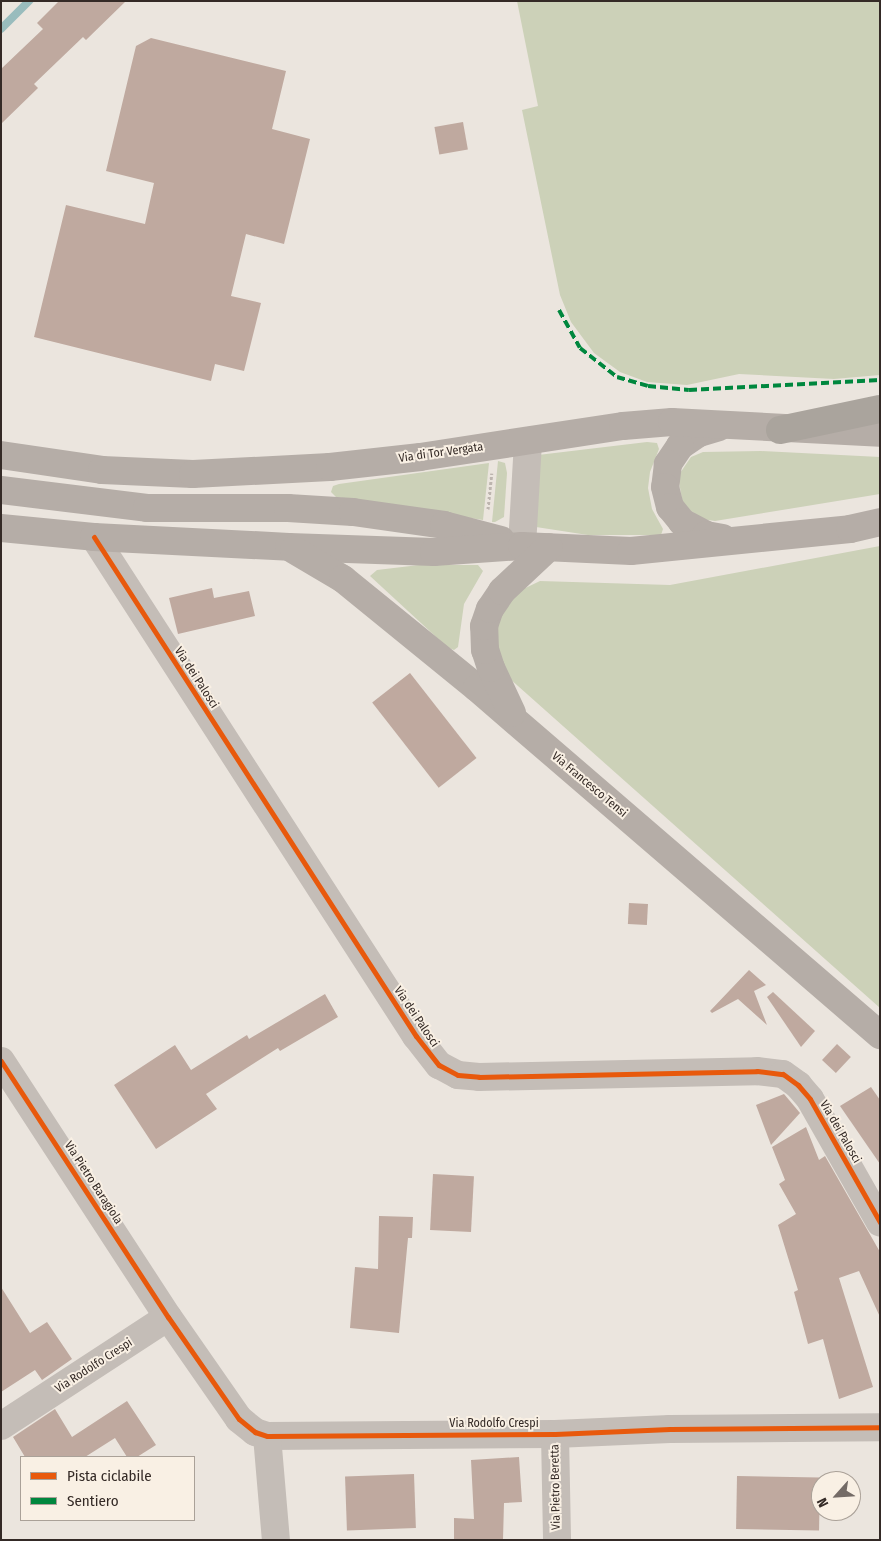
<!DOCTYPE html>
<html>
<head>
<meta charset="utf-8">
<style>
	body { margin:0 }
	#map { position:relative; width:881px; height:1541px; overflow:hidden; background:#ebe5de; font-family:"Fira Sans Condensed",sans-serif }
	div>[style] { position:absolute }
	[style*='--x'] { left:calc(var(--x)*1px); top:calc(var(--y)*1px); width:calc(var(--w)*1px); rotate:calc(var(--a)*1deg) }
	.green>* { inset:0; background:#ccd1b8 }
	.stream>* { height:8px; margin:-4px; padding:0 4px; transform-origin:4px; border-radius:4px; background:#99bcbd }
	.building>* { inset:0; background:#bfa99f; transform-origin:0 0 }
	.path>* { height:3px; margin-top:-1.5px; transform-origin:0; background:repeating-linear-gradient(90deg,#bdb5af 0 2.5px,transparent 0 5px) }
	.street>* { height:28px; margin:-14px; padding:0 14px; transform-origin:14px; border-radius:14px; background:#c4bdb7 }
	.secondary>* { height:28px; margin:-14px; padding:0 14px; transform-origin:14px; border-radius:14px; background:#b5ada7 }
	.highway>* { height:28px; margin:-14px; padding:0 14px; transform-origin:14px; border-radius:14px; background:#aaa49d }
	.quiet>* { height:4px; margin-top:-2px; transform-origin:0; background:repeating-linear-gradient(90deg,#00873e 0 8px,transparent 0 12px) }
	.cycleway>* { height:5px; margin:-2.5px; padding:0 2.5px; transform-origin:2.5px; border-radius:2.5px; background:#e8590c }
	span { translate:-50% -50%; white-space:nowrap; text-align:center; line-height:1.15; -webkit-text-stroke:4px #f9f0e4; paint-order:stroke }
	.street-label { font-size:12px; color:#342a26 }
	.frame { position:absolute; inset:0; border:2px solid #342a26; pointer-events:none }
	.legend { position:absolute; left:20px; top:1456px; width:175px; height:65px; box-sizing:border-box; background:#f9f0e4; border:1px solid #aaa198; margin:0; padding:6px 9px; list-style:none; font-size:15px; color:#342a26 }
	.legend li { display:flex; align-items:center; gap:10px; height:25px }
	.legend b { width:25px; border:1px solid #aaa198 }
	.north { position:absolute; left:811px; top:1471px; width:50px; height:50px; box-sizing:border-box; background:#f9f0e4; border:1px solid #aaa198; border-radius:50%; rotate:244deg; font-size:14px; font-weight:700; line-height:20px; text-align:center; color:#342a26 }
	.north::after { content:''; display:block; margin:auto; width:18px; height:22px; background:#746b66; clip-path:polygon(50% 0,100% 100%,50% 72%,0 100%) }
</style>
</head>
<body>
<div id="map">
	<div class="green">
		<div style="clip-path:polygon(517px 1px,880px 1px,880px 375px,834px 379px,739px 374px,687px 385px,647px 382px,620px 372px,594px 353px,571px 322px,560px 295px,522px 110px,538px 106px)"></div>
		<div style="clip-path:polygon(647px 442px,657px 443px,659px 449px,650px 472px,648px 488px,652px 509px,663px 529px,661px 535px,588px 535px,536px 527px,538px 455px)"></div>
		<div style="clip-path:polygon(761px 451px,880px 457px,880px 494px,715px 521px,702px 519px,683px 505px,678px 476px,691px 457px,703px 452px)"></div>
		<div style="clip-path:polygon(498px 461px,505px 463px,507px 473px,504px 517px,495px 522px,492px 522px)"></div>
		<div style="clip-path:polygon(489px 463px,483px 520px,336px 497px,331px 492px,333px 486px,339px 484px)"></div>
		<div style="clip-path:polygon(880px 546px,880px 1008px,509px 678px,495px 652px,497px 620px,517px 592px,540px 581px,670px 585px)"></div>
		<div style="clip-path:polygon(419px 565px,478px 565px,483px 571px,464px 604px,458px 647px,454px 650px,447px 647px,370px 576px,377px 570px)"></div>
	</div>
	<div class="stream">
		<div style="--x:1;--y:29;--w:40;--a:-45"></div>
	</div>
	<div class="building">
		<div style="clip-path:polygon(59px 1px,126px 1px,86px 40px,83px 37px,34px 84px,38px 88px,1px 124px,1px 69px,43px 29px,37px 23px)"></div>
		<div style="clip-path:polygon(151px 38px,286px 71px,272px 129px,310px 139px,284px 244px,246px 234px,231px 296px,261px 303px,244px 371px,215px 364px,211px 381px,34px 337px,66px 205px,145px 224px,154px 183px,106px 171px,136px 46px)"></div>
		<div style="left:463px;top:122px;width:28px;height:29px;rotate:80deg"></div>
		<div style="clip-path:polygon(212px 588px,214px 598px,249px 591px,255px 616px,178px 634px,169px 598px)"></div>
		<div style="left:410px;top:673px;width:108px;height:48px;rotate:52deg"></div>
		<div style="left:629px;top:903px;width:19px;height:21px;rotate:3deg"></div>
		<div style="clip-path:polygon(749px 970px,766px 985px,754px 991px,767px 1025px,738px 999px,712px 1013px,710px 1011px)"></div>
		<div style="clip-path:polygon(773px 992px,815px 1031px,801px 1047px,767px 997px)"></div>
		<div style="clip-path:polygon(325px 994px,338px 1017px,280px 1051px,278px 1048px,206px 1094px,217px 1109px,156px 1149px,114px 1085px,175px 1045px,191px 1070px,247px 1035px,249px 1039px)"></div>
		<div style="left:837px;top:1044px;width:19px;height:22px;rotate:43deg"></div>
		<div style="clip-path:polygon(871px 1087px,880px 1100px,880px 1164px,840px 1106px)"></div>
		<div style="clip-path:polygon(784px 1094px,800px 1113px,771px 1145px,756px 1105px)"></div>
		<div style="clip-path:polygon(806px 1127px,819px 1160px,825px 1156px,880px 1252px,880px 1317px,859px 1271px,839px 1278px,873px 1387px,839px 1399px,823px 1339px,808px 1344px,794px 1292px,798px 1290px,778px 1225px,796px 1214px,779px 1184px,785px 1180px,772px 1147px)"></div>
		<div style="left:433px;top:1174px;width:41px;height:56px;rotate:3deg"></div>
		<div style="clip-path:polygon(379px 1216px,413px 1217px,412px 1238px,408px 1238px,399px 1333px,350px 1328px,355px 1267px,378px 1269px)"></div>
		<div style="clip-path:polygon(1px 1287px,30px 1333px,47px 1322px,72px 1359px,42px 1380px,35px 1370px,1px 1392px)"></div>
		<div style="clip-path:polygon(127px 1401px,156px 1445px,137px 1457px,127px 1457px,115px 1438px,85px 1457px,25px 1457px,13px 1437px,55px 1409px,72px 1437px)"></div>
		<div style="clip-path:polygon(519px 1457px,522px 1502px,504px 1503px,503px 1540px,454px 1540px,454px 1518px,474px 1519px,471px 1460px)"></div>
		<div style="left:414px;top:1474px;width:54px;height:69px;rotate:88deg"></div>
		<div style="left:737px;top:1476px;width:83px;height:53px;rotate:1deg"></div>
	</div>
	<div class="path">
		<div style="--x:488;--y:509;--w:36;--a:-84"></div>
	</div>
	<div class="street">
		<div style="--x:94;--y:537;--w:594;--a:57.17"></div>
		<div style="--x:416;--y:1036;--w:37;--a:52"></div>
		<div style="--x:439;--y:1065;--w:21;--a:28"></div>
		<div style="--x:458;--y:1075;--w:21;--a:5"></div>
		<div style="--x:479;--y:1077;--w:278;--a:-1.2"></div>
		<div style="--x:757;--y:1071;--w:26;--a:7"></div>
		<div style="--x:783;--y:1074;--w:19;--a:36"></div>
		<div style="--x:798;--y:1085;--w:18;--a:49"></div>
		<div style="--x:810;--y:1099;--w:142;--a:60.4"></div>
		<div style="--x:522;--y:546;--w:105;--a:-86.7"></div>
		<div style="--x:1;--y:1061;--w:306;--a:56.9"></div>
		<div style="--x:168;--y:1317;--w:124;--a:55.2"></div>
		<div style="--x:239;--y:1419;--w:21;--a:39"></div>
		<div style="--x:255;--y:1432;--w:13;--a:18"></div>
		<div style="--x:267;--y:1436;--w:288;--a:-0.4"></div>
		<div style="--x:555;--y:1434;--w:115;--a:-2.5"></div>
		<div style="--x:670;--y:1429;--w:210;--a:-0.5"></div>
		<div style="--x:1;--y:1426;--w:199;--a:-33.1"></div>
		<div style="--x:555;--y:1434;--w:106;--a:88.9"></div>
		<div style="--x:267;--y:1436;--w:104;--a:85.1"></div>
	</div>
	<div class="secondary">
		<div style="--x:719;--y:427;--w:21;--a:163"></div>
		<div style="--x:699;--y:433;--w:23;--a:146"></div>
		<div style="--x:680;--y:446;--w:22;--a:124"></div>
		<div style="--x:668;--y:464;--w:23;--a:97"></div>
		<div style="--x:665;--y:487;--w:21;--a:76"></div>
		<div style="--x:670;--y:507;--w:19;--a:51"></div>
		<div style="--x:682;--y:522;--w:27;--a:28"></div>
		<div style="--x:706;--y:535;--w:17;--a:10"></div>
		<div style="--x:1;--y:455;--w:102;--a:8.4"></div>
		<div style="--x:102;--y:470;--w:91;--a:2.5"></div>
		<div style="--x:193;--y:474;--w:137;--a:-2.9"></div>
		<div style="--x:330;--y:467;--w:91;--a:-6.3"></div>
		<div style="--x:420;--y:457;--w:205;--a:-8.7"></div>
		<div style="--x:623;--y:426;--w:49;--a:-4.7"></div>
		<div style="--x:672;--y:422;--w:208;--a:3"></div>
		<div style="--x:1;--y:490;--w:147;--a:7"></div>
		<div style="--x:147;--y:508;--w:141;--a:0"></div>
		<div style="--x:288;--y:508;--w:65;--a:3.5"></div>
		<div style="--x:353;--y:512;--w:92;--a:8.1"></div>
		<div style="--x:444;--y:525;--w:59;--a:14.7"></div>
		<div style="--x:1;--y:528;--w:93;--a:5.5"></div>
		<div style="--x:94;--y:537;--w:195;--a:2.9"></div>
		<div style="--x:289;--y:547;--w:145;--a:2"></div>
		<div style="--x:434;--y:552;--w:88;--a:-3.9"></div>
		<div style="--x:522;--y:546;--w:109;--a:2.6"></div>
		<div style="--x:631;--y:551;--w:220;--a:-5.7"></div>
		<div style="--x:850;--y:529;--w:31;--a:-13"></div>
		<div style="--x:294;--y:550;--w:57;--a:30.6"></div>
		<div style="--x:343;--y:579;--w:173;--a:39.1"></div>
		<div style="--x:477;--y:688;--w:532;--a:40.73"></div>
		<div style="--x:512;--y:713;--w:50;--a:-115"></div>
		<div style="--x:491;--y:668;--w:19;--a:-108"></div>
		<div style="--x:485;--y:650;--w:24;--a:-92"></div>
		<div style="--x:484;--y:626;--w:18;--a:-71"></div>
		<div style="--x:490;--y:609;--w:22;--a:-56"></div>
		<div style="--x:502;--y:591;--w:64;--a:-43.1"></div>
	</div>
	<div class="highway">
		<div style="--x:780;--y:430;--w:102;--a:-11.9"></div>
	</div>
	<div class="quiet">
		<div style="--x:559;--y:310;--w:43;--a:61.1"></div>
		<div style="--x:580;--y:348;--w:47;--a:38.1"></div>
		<div style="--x:617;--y:377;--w:32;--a:16"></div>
		<div style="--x:648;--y:386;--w:41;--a:5.6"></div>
		<div style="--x:689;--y:390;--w:191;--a:-3"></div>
	</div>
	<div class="cycleway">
		<div style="--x:94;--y:537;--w:594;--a:57.17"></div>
		<div style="--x:416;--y:1036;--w:37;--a:52"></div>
		<div style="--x:439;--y:1065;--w:21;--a:28"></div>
		<div style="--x:458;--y:1075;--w:21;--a:5"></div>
		<div style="--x:479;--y:1077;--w:278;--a:-1.2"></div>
		<div style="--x:757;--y:1071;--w:26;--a:7"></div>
		<div style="--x:783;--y:1074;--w:19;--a:36"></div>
		<div style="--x:798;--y:1085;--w:18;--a:49"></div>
		<div style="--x:810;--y:1099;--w:142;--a:60.4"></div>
		<div style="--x:1;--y:1061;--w:306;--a:56.9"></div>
		<div style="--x:168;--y:1317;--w:124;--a:55.2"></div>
		<div style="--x:239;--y:1419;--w:21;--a:39"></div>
		<div style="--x:255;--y:1432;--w:13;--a:18"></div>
		<div style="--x:267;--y:1436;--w:288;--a:-0.4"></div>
		<div style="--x:555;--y:1434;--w:115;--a:-2.5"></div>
		<div style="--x:670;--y:1429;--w:210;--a:-0.5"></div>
	</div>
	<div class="street-label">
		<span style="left:441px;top:453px;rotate:-8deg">Via di Tor Vergata</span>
		<span style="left:196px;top:678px;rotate:57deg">Via dei Palosci</span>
		<span style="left:589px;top:785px;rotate:40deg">Via Francesco Tensi</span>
		<span style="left:416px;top:1017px;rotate:56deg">Via dei Palosci</span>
		<span style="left:840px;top:1132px;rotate:60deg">Via dei Palosci</span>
		<span style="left:93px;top:1183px;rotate:57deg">Via Pietro Baragiola</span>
		<span style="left:94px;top:1366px;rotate:-33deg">Via Rodolfo Crespi</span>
		<span style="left:494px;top:1424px">Via Rodolfo Crespi</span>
		<span style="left:556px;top:1487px;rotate:-91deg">Via Pietro Beretta</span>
	</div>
	<div class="frame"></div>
	<ul class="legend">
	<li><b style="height:6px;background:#e8590c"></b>Pista ciclabile</li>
	<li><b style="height:6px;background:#00873e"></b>Sentiero</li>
	</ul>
	<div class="north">N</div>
</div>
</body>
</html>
